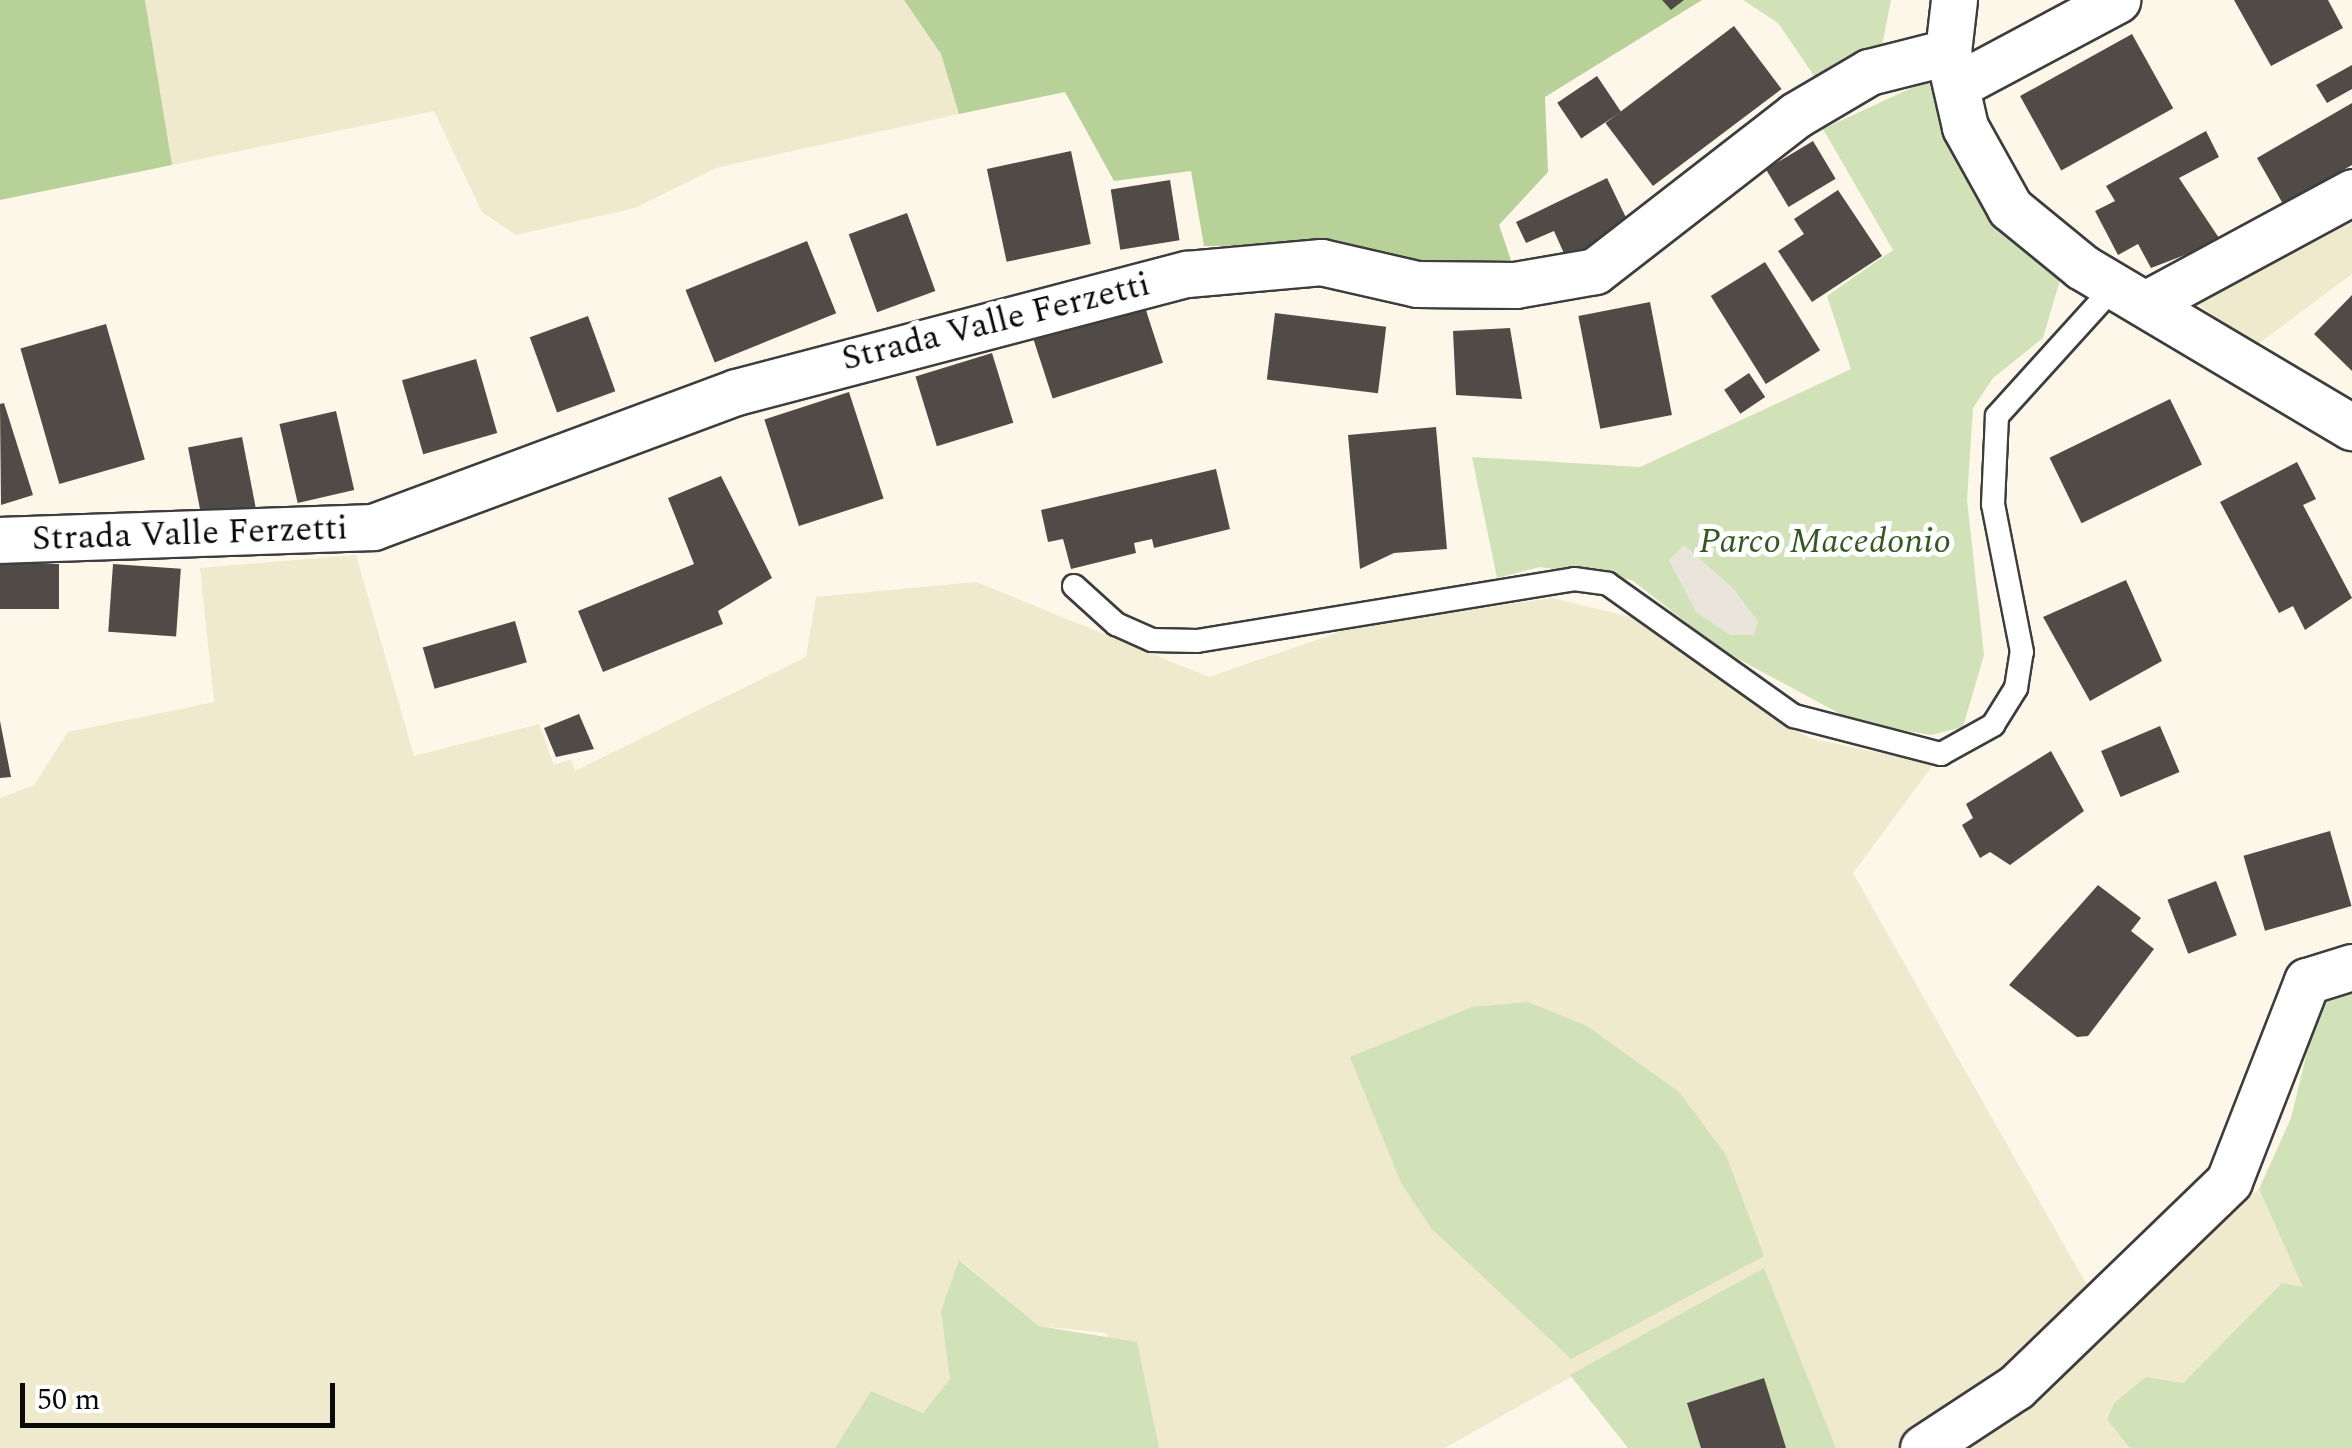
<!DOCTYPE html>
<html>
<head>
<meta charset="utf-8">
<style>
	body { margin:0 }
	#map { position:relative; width:2352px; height:1448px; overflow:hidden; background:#fdf7ea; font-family:Spectral,serif }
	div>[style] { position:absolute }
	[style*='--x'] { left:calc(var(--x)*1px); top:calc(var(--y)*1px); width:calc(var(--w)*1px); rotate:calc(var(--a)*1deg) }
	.farmland>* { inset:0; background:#efe9cd }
	.green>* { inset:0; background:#d1e2b8 }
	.forest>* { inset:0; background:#b7d199 }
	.plaza>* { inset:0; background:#eae5db }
	.building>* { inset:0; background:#514b48; transform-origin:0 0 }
	.roads { filter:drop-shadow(2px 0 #3d3d3d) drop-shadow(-2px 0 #3d3d3d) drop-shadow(0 2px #3d3d3d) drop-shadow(0 -2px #3d3d3d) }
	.lane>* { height:22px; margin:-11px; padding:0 11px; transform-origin:11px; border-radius:11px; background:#fff }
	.street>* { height:45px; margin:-22.5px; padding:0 22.5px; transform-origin:22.5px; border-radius:22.5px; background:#fff }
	span { translate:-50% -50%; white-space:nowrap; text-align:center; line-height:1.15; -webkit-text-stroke:10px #fff; paint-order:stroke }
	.street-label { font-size:35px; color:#0a0a0a }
	.park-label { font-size:35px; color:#335923; font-style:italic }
	.scale { position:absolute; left:20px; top:1383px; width:315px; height:45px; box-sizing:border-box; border:5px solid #0a0a0a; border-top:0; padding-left:12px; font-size:30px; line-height:35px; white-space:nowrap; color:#0a0a0a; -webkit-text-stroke:8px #fff; paint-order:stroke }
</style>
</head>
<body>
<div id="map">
	<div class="farmland">
		<div style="clip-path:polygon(145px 0,904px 0,941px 54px,959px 114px,716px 168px,635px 208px,516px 235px,482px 212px,434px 111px,172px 165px)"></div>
		<div style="clip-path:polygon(2352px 222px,2352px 274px,2253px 348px,2197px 303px)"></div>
		<div style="clip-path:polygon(356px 555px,414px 756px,539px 724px,554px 765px,571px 759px,575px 771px,806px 657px,816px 597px,976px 582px,1209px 677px,1357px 626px,1552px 598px,1639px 619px,1809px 738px,1890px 755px,1941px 754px,1853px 873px,2084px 1280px,2121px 1318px,2259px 1189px,2304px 1288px,2281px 1284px,2183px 1383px,2146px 1377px,2107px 1420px,2130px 1448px,1836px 1448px,1764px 1268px,1445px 1448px,1159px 1448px,1106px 1333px,1039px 1326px,960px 1260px,941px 1311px,951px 1378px,923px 1413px,871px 1391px,835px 1448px,0 1448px,0 798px,34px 785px,68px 732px,214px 702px,200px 568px)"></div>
	</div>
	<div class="green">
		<div style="clip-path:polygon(1743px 0,1891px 0,1882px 46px,1819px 83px,1778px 23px)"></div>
		<div style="clip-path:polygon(1935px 77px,2060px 280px,2043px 338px,1993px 378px,1973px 408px,1967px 500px,1984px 655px,1963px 727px,1931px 735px,1855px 722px,1720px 649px,1632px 580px,1540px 567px,1497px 578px,1472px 457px,1640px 467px,1851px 369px,1827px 296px,1893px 250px,1823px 129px)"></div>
		<div style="clip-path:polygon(2352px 988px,2352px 1448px,2130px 1448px,2107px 1420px,2114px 1403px,2146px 1377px,2183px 1383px,2282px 1283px,2303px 1287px,2259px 1189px,2291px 1118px,2320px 998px)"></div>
		<div style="clip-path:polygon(1528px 1002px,1587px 1026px,1679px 1092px,1726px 1155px,1764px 1256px,1571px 1359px,1431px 1228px,1401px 1183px,1350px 1057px,1472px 1007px)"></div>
		<div style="clip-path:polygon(959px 1260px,1039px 1326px,1137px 1342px,1159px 1448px,835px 1448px,871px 1391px,923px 1413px,950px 1379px,941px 1311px)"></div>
		<div style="clip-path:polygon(1764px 1268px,1836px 1448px,1628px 1448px,1570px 1375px)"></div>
	</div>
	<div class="forest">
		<div style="clip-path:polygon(0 0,145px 0,172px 165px,0 200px)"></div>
		<div style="clip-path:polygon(904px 0,1702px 0,1545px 97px,1548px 172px,1499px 225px,1516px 275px,1316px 245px,1204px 246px,1191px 171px,1114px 181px,1065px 92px,959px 114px,941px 54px)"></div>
	</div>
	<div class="plaza">
		<div style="clip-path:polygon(1684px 545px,1733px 588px,1758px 621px,1754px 635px,1730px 635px,1696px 612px,1669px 560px)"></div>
	</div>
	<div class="building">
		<div style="clip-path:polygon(1662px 0,1684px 0,1671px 10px)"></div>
		<div style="clip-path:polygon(2234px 0,2328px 0,2343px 28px,2271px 66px)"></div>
		<div style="left:1734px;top:26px;width:79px;height:161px;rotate:53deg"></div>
		<div style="left:2132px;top:34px;width:85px;height:128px;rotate:61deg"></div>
		<div style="clip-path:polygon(2352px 65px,2352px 89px,2327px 103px,2316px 85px)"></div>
		<div style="left:1597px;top:76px;width:43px;height:48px;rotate:56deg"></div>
		<div style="clip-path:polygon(2352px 103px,2352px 165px,2283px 204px,2257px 158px)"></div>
		<div style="clip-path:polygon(2206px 131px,2219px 157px,2179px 178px,2221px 241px,2151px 268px,2138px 244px,2118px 255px,2095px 211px,2115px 201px,2106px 186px)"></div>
		<div style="left:1813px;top:141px;width:44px;height:55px;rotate:59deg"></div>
		<div style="left:1071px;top:151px;width:95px;height:86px;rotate:78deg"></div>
		<div style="clip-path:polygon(1607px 178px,1631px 228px,1566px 258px,1554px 231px,1526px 243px,1516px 222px)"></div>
		<div style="left:1170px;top:180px;width:61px;height:60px;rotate:81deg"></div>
		<div style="clip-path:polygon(1838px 190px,1882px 256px,1812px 302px,1778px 251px,1804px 234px,1794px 219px)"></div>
		<div style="left:907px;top:213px;width:83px;height:62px;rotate:70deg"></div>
		<div style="left:807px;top:241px;width:78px;height:131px;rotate:68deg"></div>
		<div style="left:1765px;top:262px;width:104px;height:64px;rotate:58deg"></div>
		<div style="clip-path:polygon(2352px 295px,2352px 371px,2314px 334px)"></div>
		<div style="left:1142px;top:298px;width:68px;height:116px;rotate:72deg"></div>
		<div style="left:1650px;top:302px;width:115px;height:73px;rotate:79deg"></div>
		<div style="left:1275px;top:313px;width:112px;height:67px;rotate:7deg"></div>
		<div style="left:588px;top:316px;width:80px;height:62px;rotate:70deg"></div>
		<div style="left:106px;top:324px;width:141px;height:89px;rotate:74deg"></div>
		<div style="clip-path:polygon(1510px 328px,1522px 399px,1456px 395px,1453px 331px)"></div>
		<div style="left:992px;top:353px;width:73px;height:80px;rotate:73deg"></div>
		<div style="left:476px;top:359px;width:77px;height:77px;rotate:74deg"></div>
		<div style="left:1749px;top:373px;width:29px;height:30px;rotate:56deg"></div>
		<div style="left:849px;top:392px;width:112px;height:89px;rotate:72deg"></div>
		<div style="left:2170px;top:399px;width:73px;height:134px;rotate:64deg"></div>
		<div style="clip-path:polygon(4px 403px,33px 495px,1px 505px,0 404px)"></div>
		<div style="left:336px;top:411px;width:81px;height:58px;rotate:77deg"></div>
		<div style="clip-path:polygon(1436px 427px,1447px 549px,1394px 553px,1360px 569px,1348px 435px)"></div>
		<div style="left:242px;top:437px;width:71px;height:55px;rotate:79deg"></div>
		<div style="clip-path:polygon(2297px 462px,2316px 499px,2303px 505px,2352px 598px,2305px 630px,2293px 606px,2279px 613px,2220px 502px)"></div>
		<div style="clip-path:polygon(1216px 469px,1230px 529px,1154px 548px,1152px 539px,1134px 543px,1136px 553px,1071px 569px,1063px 539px,1048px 542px,1041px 510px)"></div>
		<div style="clip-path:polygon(721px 476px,772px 578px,718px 611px,723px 624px,603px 672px,578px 611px,694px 564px,668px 498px)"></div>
		<div style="left:59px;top:564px;width:45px;height:59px;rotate:90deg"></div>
		<div style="left:113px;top:564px;width:68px;height:68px;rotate:4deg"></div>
		<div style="clip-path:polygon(2126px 580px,2162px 661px,2090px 701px,2043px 617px)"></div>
		<div style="left:515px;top:621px;width:43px;height:96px;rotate:74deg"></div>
		<div style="clip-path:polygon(579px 714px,594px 749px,556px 757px,544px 728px)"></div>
		<div style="clip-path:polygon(0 721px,11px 777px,0 778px)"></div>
		<div style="left:2160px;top:726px;width:50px;height:64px;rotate:67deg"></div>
		<div style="clip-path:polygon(2051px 751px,2084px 811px,2010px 865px,1990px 852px,1980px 858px,1962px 825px,1973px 818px,1966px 804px)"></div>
		<div style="left:2330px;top:831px;width:78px;height:90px;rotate:74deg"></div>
		<div style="left:2216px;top:881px;width:58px;height:52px;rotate:69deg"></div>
		<div style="clip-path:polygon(2098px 885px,2141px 918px,2131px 931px,2154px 949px,2088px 1036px,2077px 1037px,2009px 985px)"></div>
		<div style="clip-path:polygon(1764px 1378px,1786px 1448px,1701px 1448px,1687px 1403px)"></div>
	</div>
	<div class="roads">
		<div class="lane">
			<div style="--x:1074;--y:586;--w:57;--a:42.1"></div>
			<div style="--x:1116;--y:624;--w:39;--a:24"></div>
			<div style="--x:1152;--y:640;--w:45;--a:1.3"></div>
			<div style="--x:1197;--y:641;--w:382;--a:-9.3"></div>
			<div style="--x:1574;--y:579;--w:34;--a:8"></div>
			<div style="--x:1608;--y:584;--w:228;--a:35.4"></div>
			<div style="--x:1794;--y:716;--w:152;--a:14.5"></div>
			<div style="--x:1941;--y:754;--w:60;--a:-29.1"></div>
			<div style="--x:1993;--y:725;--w:44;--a:-58.1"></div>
			<div style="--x:2016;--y:688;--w:36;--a:-81"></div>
			<div style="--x:2022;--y:652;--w:151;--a:-101.1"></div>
			<div style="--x:1993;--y:504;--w:88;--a:-87.4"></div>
			<div style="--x:1997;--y:416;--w:176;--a:-47.8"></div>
		</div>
		<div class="street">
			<div style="--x:1954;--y:0;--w:52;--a:96.6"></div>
			<div style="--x:1948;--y:52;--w:77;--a:77.2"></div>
			<div style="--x:1965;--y:127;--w:93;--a:60.9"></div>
			<div style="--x:2010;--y:208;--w:93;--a:39.3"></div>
			<div style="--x:2082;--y:267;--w:314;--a:30.7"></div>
			<div style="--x:1956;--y:86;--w:183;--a:-28.1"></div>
			<div style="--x:2147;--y:303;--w:233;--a:-28.4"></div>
			<div style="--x:0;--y:540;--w:373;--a:-2"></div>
			<div style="--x:373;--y:527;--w:387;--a:-20.4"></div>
			<div style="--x:736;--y:392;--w:466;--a:-14.7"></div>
			<div style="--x:1187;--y:274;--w:135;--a:-5.1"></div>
			<div style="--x:1321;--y:262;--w:98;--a:12.9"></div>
			<div style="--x:1417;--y:284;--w:98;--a:0.6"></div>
			<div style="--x:1515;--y:285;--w:81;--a:-9.9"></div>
			<div style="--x:1595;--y:271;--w:254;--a:-37.8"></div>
			<div style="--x:1796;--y:115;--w:85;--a:-30.5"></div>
			<div style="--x:1869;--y:72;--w:81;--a:-14.2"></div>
			<div style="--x:1923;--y:1448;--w:111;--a:-33.3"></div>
			<div style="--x:2016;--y:1387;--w:296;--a:-44"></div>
			<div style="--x:2229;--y:1181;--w:215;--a:-68.7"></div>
			<div style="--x:2307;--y:981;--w:47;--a:-17.3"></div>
		</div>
	</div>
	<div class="street-label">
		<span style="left:996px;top:322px;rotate:-14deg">Strada Valle Ferzetti</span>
		<span style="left:190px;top:534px;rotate:-2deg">Strada Valle Ferzetti</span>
	</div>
	<div class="park-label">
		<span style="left:1825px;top:542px">Parco Macedonio</span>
	</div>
	<div class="scale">50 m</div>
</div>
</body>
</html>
